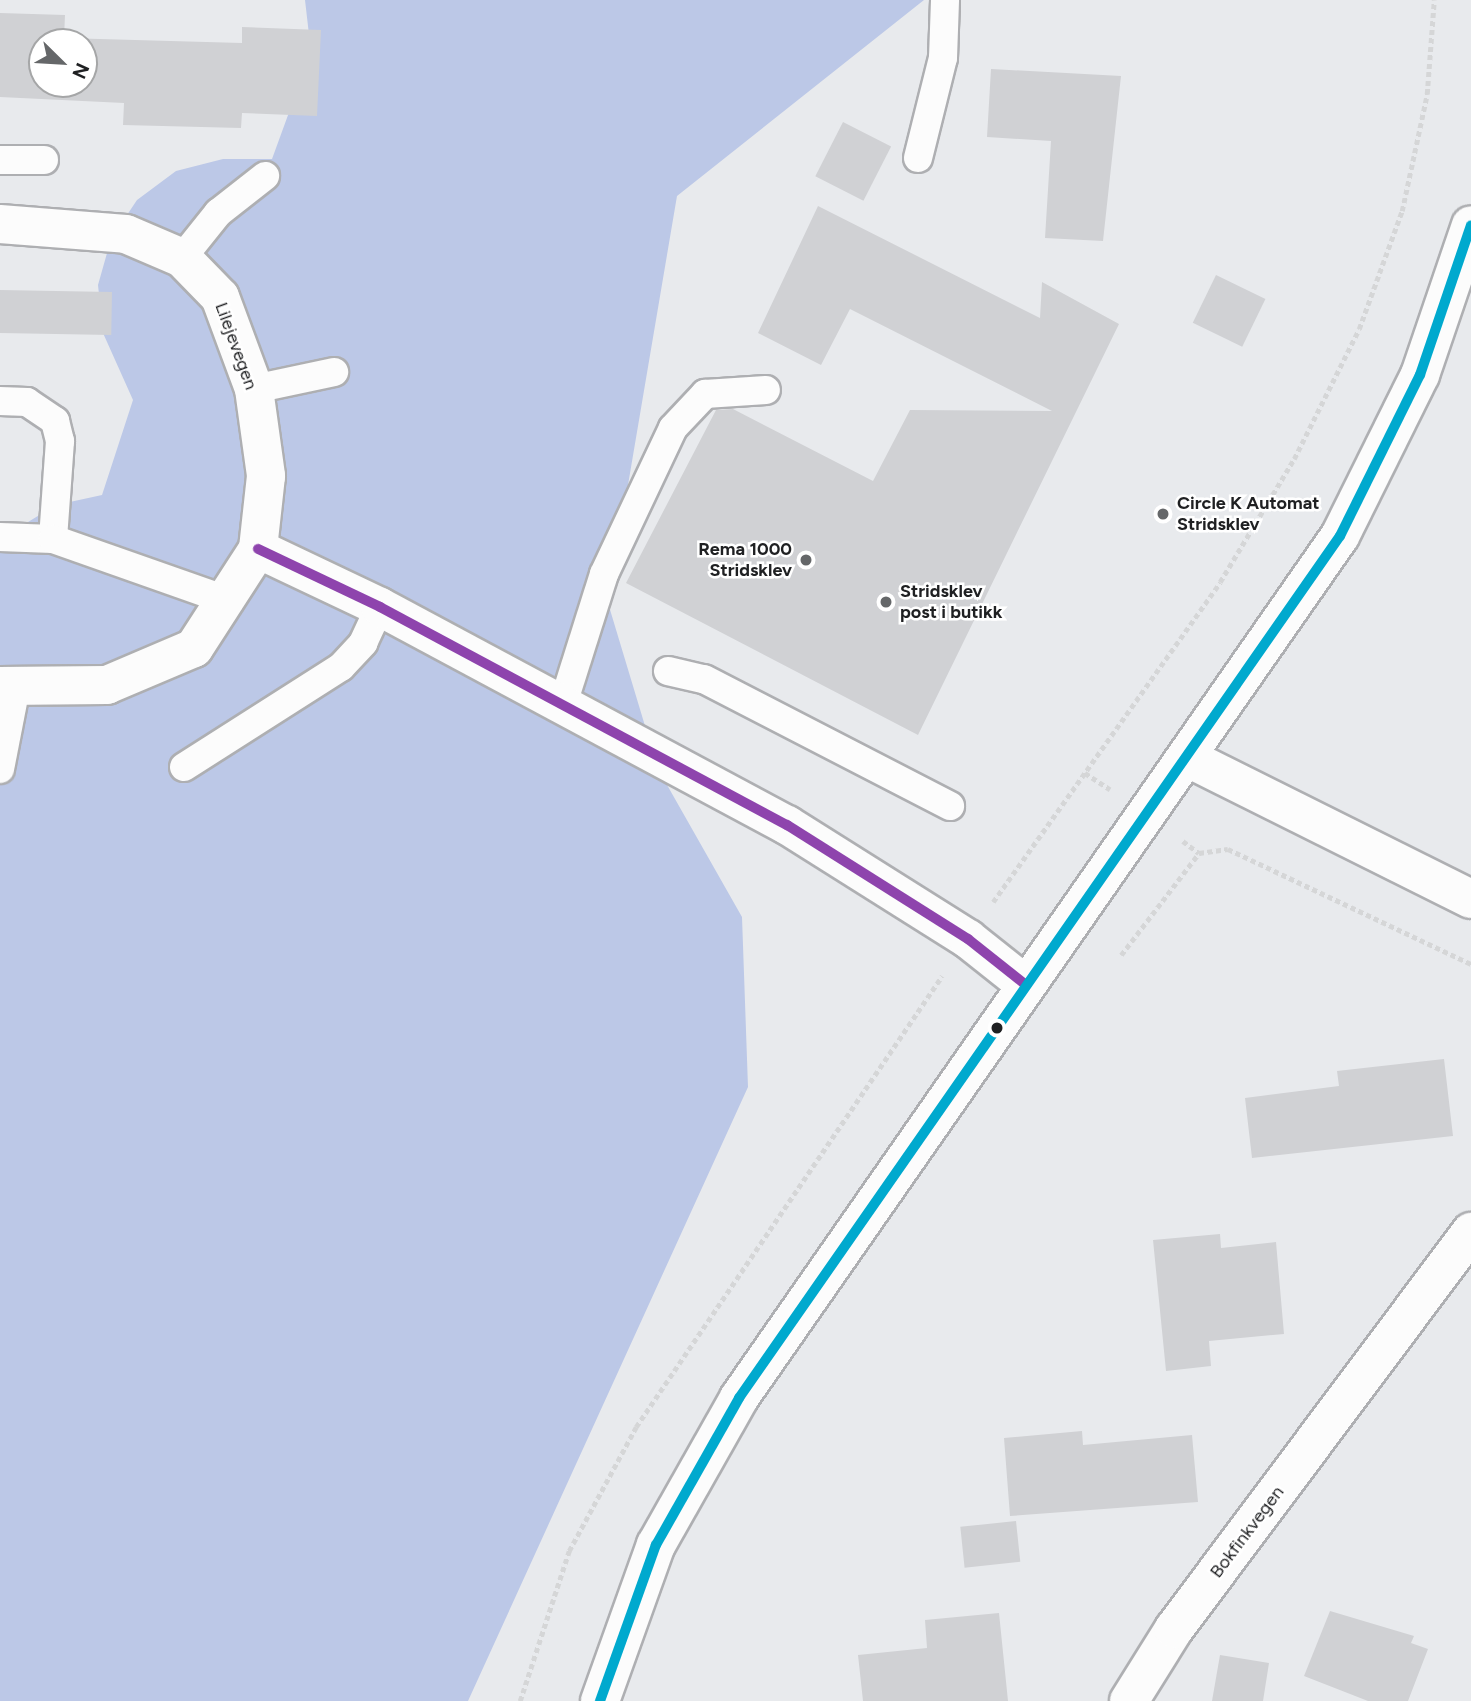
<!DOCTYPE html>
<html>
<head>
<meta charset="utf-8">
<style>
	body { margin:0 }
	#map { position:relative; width:1471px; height:1701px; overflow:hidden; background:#e8eaed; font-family:Figtree,sans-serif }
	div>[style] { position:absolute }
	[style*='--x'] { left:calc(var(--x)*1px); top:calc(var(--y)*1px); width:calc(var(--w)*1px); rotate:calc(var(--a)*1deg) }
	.forest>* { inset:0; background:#bcc8e7 }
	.building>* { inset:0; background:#d0d1d4; transform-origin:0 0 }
	.path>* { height:4.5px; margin-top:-2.25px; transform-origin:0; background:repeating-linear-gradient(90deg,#d5d6d7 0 5px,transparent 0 8.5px) }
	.roads { filter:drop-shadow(2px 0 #aeafb2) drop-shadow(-2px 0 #aeafb2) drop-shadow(0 2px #aeafb2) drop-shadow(0 -2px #aeafb2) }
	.lane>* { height:28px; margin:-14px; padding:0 14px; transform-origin:14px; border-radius:14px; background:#fcfcfc }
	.street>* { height:38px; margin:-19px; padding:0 19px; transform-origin:19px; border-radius:19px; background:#fcfcfc }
	.secondary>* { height:38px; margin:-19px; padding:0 19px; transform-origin:19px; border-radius:19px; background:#fcfcfc }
	.bus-1>* { height:10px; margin:-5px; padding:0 5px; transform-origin:5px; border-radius:5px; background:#8e44ad }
	.bus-2>* { height:10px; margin:-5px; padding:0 5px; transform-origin:5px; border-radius:5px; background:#00a9ce }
	.dots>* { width:19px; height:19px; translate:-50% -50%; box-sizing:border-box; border:4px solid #fff; border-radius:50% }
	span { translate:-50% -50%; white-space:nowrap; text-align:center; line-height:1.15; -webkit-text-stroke:5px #fff; paint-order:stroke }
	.street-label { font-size:18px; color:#1f2022 }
	.poi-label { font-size:18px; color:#1f2022; font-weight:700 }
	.left { translate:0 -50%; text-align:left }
	.right { translate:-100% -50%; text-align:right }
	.north { position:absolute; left:28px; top:28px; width:70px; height:70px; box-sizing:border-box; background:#fff; border:2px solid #a5a6a7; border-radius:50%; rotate:114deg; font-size:19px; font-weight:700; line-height:28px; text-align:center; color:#1f2022 }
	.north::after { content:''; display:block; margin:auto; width:24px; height:32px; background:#656769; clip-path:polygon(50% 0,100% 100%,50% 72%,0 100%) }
</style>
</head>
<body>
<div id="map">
	<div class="forest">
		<div style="clip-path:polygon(305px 0,924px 0,677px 196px,608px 603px,658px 769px,742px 917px,748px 1087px,468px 1701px,0 1701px,0 539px,56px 505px,102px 495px,133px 400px,103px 333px,98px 285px,111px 239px,137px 200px,176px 171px,223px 159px,272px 159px,311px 52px)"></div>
	</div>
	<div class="building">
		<div style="clip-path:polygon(evenodd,0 13px,65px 15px,64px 38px,242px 43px,242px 27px,321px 30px,317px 116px,242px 113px,241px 128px,123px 125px,124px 103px,0 97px,0 13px,42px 42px,84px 42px,84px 84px,42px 84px,42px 42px)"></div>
		<div style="clip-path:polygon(991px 69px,1121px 76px,1103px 241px,1045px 238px,1051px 141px,987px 137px)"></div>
		<div style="left:843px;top:122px;width:54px;height:61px;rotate:27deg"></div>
		<div style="clip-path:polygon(818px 206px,1040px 318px,1042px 282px,1119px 324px,918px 735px,626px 583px,716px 410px,733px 409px,873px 481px,910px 410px,1052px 411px,850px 309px,821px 365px,758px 333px)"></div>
		<div style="left:1216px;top:275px;width:55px;height:53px;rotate:26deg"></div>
		<div style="left:0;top:290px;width:112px;height:43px;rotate:1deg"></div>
		<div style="clip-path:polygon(1444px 1059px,1453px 1136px,1252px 1158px,1245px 1098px,1339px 1086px,1337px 1071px)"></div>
		<div style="clip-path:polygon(1220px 1234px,1221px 1248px,1276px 1242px,1284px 1334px,1209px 1341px,1211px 1366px,1166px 1371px,1153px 1240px)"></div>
		<div style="clip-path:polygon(1082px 1431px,1083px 1445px,1192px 1435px,1198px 1502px,1010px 1516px,1004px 1438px)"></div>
		<div style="left:1016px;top:1521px;width:41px;height:56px;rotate:84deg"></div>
		<div style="clip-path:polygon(1330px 1611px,1414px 1636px,1411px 1643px,1428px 1649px,1408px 1701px,1368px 1701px,1304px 1676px)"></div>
		<div style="clip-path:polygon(999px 1613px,1008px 1701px,863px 1701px,858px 1655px,927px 1648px,925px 1620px)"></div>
		<div style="clip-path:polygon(1220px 1655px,1269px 1663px,1263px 1701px,1212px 1701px)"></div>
	</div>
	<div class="path">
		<div style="--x:1085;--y:773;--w:30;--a:33"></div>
		<div style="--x:1183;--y:841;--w:20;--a:37"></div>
		<div style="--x:993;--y:902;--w:392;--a:-54.6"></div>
		<div style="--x:1220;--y:582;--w:144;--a:-59"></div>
		<div style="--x:1294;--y:459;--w:145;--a:-63.4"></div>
		<div style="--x:1359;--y:329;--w:126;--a:-70"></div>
		<div style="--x:1402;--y:211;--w:120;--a:-77.9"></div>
		<div style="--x:1427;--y:94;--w:94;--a:-85.7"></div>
		<div style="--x:1121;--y:955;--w:128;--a:-52.6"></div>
		<div style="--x:1199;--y:853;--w:29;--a:-8"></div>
		<div style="--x:1228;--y:849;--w:269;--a:25.3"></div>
		<div style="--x:520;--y:1701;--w:158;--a:-71.9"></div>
		<div style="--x:569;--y:1551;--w:141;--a:-61.6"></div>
		<div style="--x:636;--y:1427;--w:545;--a:-55.84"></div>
	</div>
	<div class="roads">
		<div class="lane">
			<div style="--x:918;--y:158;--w:103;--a:-76"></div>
			<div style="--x:943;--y:58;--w:58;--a:-88"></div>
			<div style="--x:0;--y:160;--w:44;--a:0"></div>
			<div style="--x:182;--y:258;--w:58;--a:-51.3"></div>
			<div style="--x:218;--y:213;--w:60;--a:-38.2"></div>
			<div style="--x:254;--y:389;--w:82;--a:-12"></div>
			<div style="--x:0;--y:401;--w:27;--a:2"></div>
			<div style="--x:27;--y:402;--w:34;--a:34"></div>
			<div style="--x:55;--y:421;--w:21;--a:76"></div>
			<div style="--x:60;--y:441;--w:98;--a:94.1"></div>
			<div style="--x:0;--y:537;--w:53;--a:2.2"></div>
			<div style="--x:53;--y:539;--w:187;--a:19.4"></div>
			<div style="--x:668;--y:671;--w:37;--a:13"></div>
			<div style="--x:704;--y:679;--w:277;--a:27.3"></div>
			<div style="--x:563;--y:704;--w:136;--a:-72.5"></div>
			<div style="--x:604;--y:574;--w:161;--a:-64.7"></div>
			<div style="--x:673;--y:428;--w:47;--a:-46.7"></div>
			<div style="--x:705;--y:394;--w:61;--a:-3.8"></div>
			<div style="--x:184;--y:767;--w:186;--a:-32.5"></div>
			<div style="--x:341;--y:667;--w:33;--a:-47"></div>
			<div style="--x:363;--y:643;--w:40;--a:-65"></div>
			<div style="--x:0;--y:769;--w:84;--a:-79"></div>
		</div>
		<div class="street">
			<div style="--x:0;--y:224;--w:126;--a:4.5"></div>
			<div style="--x:126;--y:234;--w:61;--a:23.2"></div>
			<div style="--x:182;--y:258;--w:54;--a:45.7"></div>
			<div style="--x:220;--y:297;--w:98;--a:69.7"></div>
			<div style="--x:254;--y:389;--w:88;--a:82.1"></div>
			<div style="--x:266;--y:476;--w:73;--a:96.3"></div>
			<div style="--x:258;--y:549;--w:118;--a:122.9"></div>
			<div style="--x:194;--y:648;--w:95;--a:157"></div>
			<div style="--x:107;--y:685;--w:107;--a:179.5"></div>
			<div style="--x:258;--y:549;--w:135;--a:25.4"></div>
			<div style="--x:380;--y:607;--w:462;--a:28.2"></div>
			<div style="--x:787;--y:825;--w:214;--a:32.2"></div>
			<div style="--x:968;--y:939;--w:74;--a:38.4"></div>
			<div style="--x:1188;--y:758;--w:316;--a:26.5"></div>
			<div style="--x:1129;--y:1701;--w:85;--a:-58"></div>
			<div style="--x:1174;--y:1629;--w:496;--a:-53.2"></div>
		</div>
		<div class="secondary">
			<div style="--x:600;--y:1701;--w:166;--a:-70.3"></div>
			<div style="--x:656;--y:1545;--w:169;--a:-60.5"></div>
			<div style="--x:739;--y:1398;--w:1051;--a:-55.12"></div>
			<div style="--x:1340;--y:536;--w:180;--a:-63.6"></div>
			<div style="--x:1420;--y:375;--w:158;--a:-71.2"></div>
		</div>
	</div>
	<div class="bus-1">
		<div style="--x:258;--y:549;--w:135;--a:25.4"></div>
		<div style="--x:380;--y:607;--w:462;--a:28.2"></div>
		<div style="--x:787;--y:825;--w:214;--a:32.2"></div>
		<div style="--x:968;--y:939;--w:74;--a:38.4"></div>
	</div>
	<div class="bus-2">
		<div style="--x:600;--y:1701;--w:166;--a:-70.3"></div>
		<div style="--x:656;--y:1545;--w:169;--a:-60.5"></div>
		<div style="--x:739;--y:1398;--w:1051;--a:-55.12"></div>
		<div style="--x:1340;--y:536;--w:180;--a:-63.6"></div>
		<div style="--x:1420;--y:375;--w:158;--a:-71.2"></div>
	</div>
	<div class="dots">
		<div style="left:1163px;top:514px;background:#656769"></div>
		<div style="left:806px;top:560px;background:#656769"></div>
		<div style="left:886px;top:602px;background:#656769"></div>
		<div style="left:997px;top:1028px;background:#1f2022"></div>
	</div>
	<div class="street-label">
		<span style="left:236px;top:346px;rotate:70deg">Lilejevegen</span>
		<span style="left:1247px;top:1532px;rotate:-53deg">Bokfinkvegen</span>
	</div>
	<div class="poi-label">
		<span class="left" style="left:1177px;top:514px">Circle K Automat<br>Stridsklev</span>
		<span class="right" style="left:792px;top:560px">Rema 1000<br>Stridsklev</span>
		<span class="left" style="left:900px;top:602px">Stridsklev<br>post i butikk</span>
	</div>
	<div class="north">N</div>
</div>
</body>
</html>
